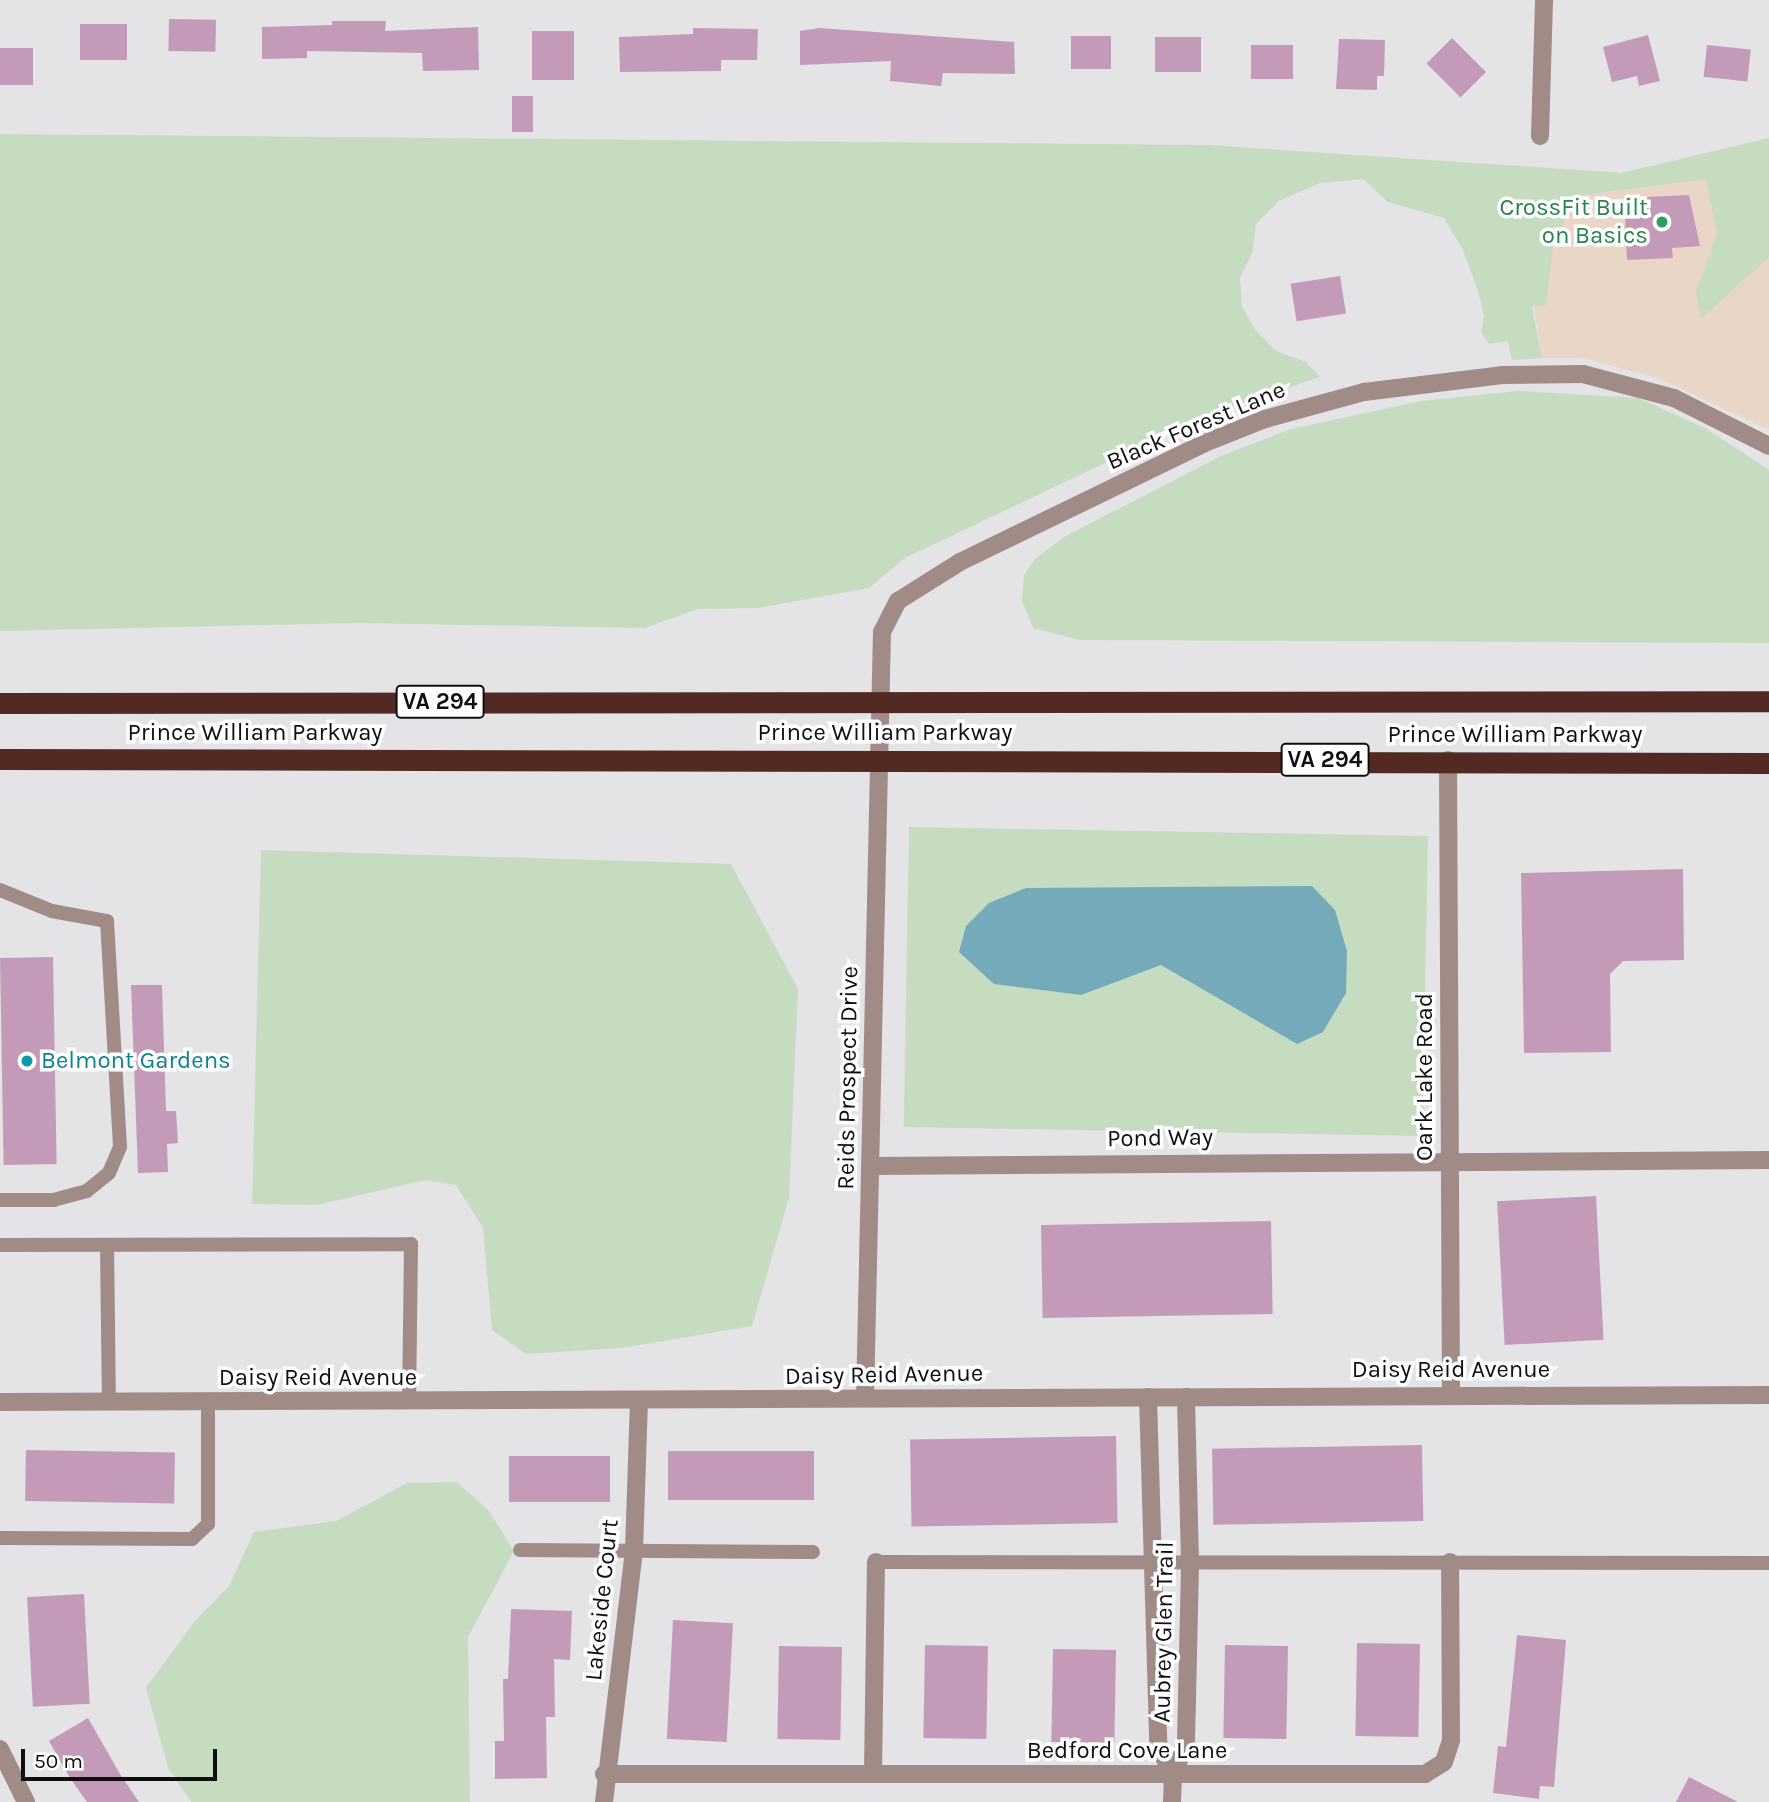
<!DOCTYPE html>
<html>
<head>
<meta charset="utf-8">
<style>
	body { margin:0 }
	#map { position:relative; width:1769px; height:1802px; overflow:hidden; background:#e4e3e6; font-family:Karla,sans-serif }
	div>[style] { position:absolute }
	[style*='--x'] { left:calc(var(--x)*1px); top:calc(var(--y)*1px); width:calc(var(--w)*1px); rotate:calc(var(--a)*1deg) }
	.commercial>* { inset:0; background:#ead6c7 }
	.green>* { inset:0; background:#c6dcc1; transform-origin:0 0 }
	.water>* { inset:0; background:#74aaba }
	.building>* { inset:0; background:#c39bb8; transform-origin:0 0 }
	.lane>* { height:14px; margin:-7px; padding:0 7px; transform-origin:7px; border-radius:7px; background:#a18b87 }
	.street>* { height:18px; margin:-9px; padding:0 9px; transform-origin:9px; border-radius:9px; background:#a18b87 }
	.highway>* { height:21px; margin:-10.5px; padding:0 10.5px; transform-origin:10.5px; border-radius:10.5px; background:#522923 }
	.dots>* { width:19px; height:19px; translate:-50% -50%; box-sizing:border-box; border:4px solid #fff; border-radius:50% }
	span { translate:-50% -50%; white-space:nowrap; text-align:center; line-height:1.15; -webkit-text-stroke:7px #fff; paint-order:stroke }
	.shield-label span { padding:2px 5px; background:#fff; border:2px solid; border-radius:5px; -webkit-text-stroke-width:0 }
	.shield-label { font-size:23px; color:#100f10; font-weight:700 }
	.leisure-label { font-size:24px; color:#27864d }
	.right { translate:-100% -50%; text-align:right }
	.street-label { font-size:24px; color:#100f10 }
	.culture-label { font-size:24px; color:#0d838f }
	.left { translate:0 -50%; text-align:left }
	.scale { position:absolute; left:21px; top:1749px; width:196px; height:32px; box-sizing:border-box; border:4px solid #100f10; border-top:0; padding-left:9px; font-size:21px; line-height:24px; white-space:nowrap; color:#100f10; -webkit-text-stroke:5px #fff; paint-order:stroke }
</style>
</head>
<body>
<div id="map">
	<div class="commercial">
		<div style="clip-path:polygon(1769px 138px,1769px 430px,1660px 379px,1583px 358px,1542px 358px,1512px 165px,1622px 173px)"></div>
	</div>
	<div class="green">
		<div style="clip-path:polygon(0 134px,1209px 145px,1621px 173px,1769px 138px,1769px 257px,1701px 319px,1696px 292px,1717px 234px,1706px 179px,1560px 198px,1564px 224px,1553px 247px,1546px 305px,1532px 307px,1542px 358px,1512px 360px,1508px 341px,1489px 344px,1481px 332px,1484px 316px,1478px 291px,1463px 250px,1444px 218px,1388px 202px,1363px 179px,1320px 183px,1279px 201px,1256px 224px,1253px 251px,1240px 278px,1242px 306px,1256px 331px,1276px 351px,1306px 362px,1320px 377px,1206px 415px,905px 558px,869px 588px,758px 608px,698px 609px,645px 628px,359px 623px,0 631px)"></div>
		<div style="clip-path:polygon(1518px 391px,1638px 398px,1707px 429px,1769px 470px,1769px 643px,1080px 640px,1033px 628px,1022px 601px,1024px 575px,1035px 559px,1064px 537px,1221px 456px,1291px 429px,1421px 401px)"></div>
		<div style="left:909px;top:827px;width:519px;height:300px;rotate:1deg"></div>
		<div style="clip-path:polygon(261px 850px,731px 864px,798px 989px,789px 1198px,752px 1326px,622px 1348px,526px 1354px,492px 1330px,483px 1228px,456px 1185px,425px 1180px,317px 1205px,252px 1204px)"></div>
		<div style="clip-path:polygon(457px 1482px,489px 1511px,514px 1551px,468px 1637px,470px 1802px,191px 1802px,168px 1768px,146px 1688px,194px 1622px,229px 1586px,254px 1532px,336px 1521px,407px 1483px)"></div>
	</div>
	<div class="water">
		<div style="clip-path:polygon(1312px 886px,1335px 910px,1347px 951px,1346px 993px,1323px 1032px,1297px 1044px,1161px 965px,1081px 995px,994px 984px,959px 952px,966px 926px,989px 903px,1026px 888px)"></div>
	</div>
	<div class="building">
		<div style="left:169px;top:19px;width:47px;height:32px;rotate:1deg"></div>
		<div style="clip-path:polygon(332px 21px,386px 21px,385px 31px,478px 27px,479px 70px,423px 71px,422px 53px,307px 51px,307px 58px,262px 59px,262px 27px,332px 25px)"></div>
		<div style="left:127px;top:24px;width:36px;height:47px;rotate:90deg"></div>
		<div style="clip-path:polygon(693px 28px,758px 29px,757px 60px,721px 60px,721px 71px,620px 72px,619px 37px,693px 34px)"></div>
		<div style="clip-path:polygon(819px 28px,1014px 42px,1015px 74px,943px 73px,941px 86px,890px 81px,891px 61px,800px 65px,800px 31px)"></div>
		<div style="left:574px;top:31px;width:49px;height:42px;rotate:90deg"></div>
		<div style="clip-path:polygon(1648px 35px,1660px 81px,1639px 86px,1637px 76px,1612px 82px,1603px 47px)"></div>
		<div style="left:1071px;top:36px;width:40px;height:33px"></div>
		<div style="left:1155px;top:37px;width:46px;height:35px"></div>
		<div style="left:1452px;top:38px;width:48px;height:36px;rotate:45deg"></div>
		<div style="clip-path:polygon(1339px 39px,1385px 40px,1384px 76px,1377px 76px,1377px 90px,1336px 89px)"></div>
		<div style="left:1293px;top:45px;width:34px;height:42px;rotate:90deg"></div>
		<div style="left:1707px;top:45px;width:44px;height:32px;rotate:6deg"></div>
		<div style="left:0;top:48px;width:33px;height:37px"></div>
		<div style="left:512px;top:96px;width:21px;height:36px"></div>
		<div style="clip-path:polygon(1689px 195px,1700px 246px,1672px 248px,1673px 258px,1627px 260px,1624px 198px)"></div>
		<div style="left:1340px;top:276px;width:38px;height:50px;rotate:81deg"></div>
		<div style="clip-path:polygon(1683px 869px,1684px 960px,1623px 961px,1610px 974px,1611px 1052px,1524px 1053px,1521px 873px)"></div>
		<div style="left:53px;top:957px;width:207px;height:53px;rotate:89deg"></div>
		<div style="clip-path:polygon(131px 985px,162px 985px,166px 1111px,176px 1111px,178px 1143px,167px 1144px,168px 1172px,138px 1173px)"></div>
		<div style="left:1596px;top:1196px;width:144px;height:99px;rotate:87deg"></div>
		<div style="left:1271px;top:1221px;width:93px;height:230px;rotate:89deg"></div>
		<div style="left:1116px;top:1436px;width:87px;height:206px;rotate:89deg"></div>
		<div style="left:1422px;top:1445px;width:76px;height:210px;rotate:89deg"></div>
		<div style="left:26px;top:1450px;width:149px;height:51px;rotate:1deg"></div>
		<div style="left:814px;top:1451px;width:49px;height:146px;rotate:90deg"></div>
		<div style="left:509px;top:1456px;width:101px;height:46px"></div>
		<div style="left:84px;top:1594px;width:110px;height:57px;rotate:87deg"></div>
		<div style="clip-path:polygon(511px 1609px,572px 1611px,570px 1660px,554px 1659px,555px 1717px,546px 1717px,547px 1778px,495px 1779px,495px 1741px,504px 1741px,503px 1679px,508px 1679px)"></div>
		<div style="left:673px;top:1620px;width:60px;height:119px;rotate:3deg"></div>
		<div style="clip-path:polygon(1517px 1635px,1566px 1640px,1554px 1787px,1540px 1786px,1539px 1799px,1493px 1793px,1498px 1746px,1506px 1747px)"></div>
		<div style="left:1357px;top:1643px;width:63px;height:93px;rotate:1deg"></div>
		<div style="left:925px;top:1645px;width:63px;height:93px;rotate:1deg"></div>
		<div style="left:1225px;top:1645px;width:63px;height:93px;rotate:1deg"></div>
		<div style="left:779px;top:1646px;width:63px;height:93px;rotate:1deg"></div>
		<div style="left:1053px;top:1649px;width:63px;height:93px;rotate:1deg"></div>
		<div style="clip-path:polygon(88px 1718px,120px 1774px,139px 1802px,87px 1802px,70px 1778px,49px 1741px)"></div>
		<div style="clip-path:polygon(1689px 1777px,1738px 1802px,1676px 1802px)"></div>
	</div>
	<div class="lane">
		<div style="--x:0;--y:890;--w:56;--a:22"></div>
		<div style="--x:52;--y:911;--w:56;--a:10.3"></div>
		<div style="--x:107;--y:921;--w:226;--a:86.7"></div>
		<div style="--x:120;--y:1147;--w:28;--a:113"></div>
		<div style="--x:109;--y:1173;--w:28;--a:141"></div>
		<div style="--x:87;--y:1191;--w:34;--a:165"></div>
		<div style="--x:54;--y:1200;--w:54;--a:180"></div>
		<div style="--x:0;--y:1245;--w:411;--a:-0.1"></div>
		<div style="--x:411;--y:1244;--w:158;--a:90.7"></div>
		<div style="--x:107;--y:1245;--w:158;--a:89.3"></div>
		<div style="--x:0;--y:1538;--w:192;--a:0.3"></div>
		<div style="--x:192;--y:1539;--w:22;--a:-43"></div>
		<div style="--x:208;--y:1524;--w:122;--a:-90"></div>
		<div style="--x:520;--y:1550;--w:293;--a:0.4"></div>
		<div style="--x:876;--y:1562;--w:893;--a:0.06"></div>
	</div>
	<div class="street">
		<div style="--x:1540;--y:136;--w:136;--a:-88.3"></div>
		<div style="--x:1448;--y:760;--w:634;--a:89.73"></div>
		<div style="--x:870;--y:1166;--w:899;--a:-0.38"></div>
		<div style="--x:1148;--y:1397;--w:347;--a:88.3"></div>
		<div style="--x:1158;--y:1744;--w:35;--a:65"></div>
		<div style="--x:1173;--y:1776;--w:36;--a:-69"></div>
		<div style="--x:1186;--y:1742;--w:180;--a:-88.7"></div>
		<div style="--x:1190;--y:1562;--w:165;--a:-91.4"></div>
		<div style="--x:865;--y:1398;--w:766;--a:-88.73"></div>
		<div style="--x:882;--y:632;--w:35;--a:-63"></div>
		<div style="--x:898;--y:601;--w:73;--a:-32.2"></div>
		<div style="--x:960;--y:562;--w:272;--a:-25.9"></div>
		<div style="--x:1205;--y:443;--w:65;--a:-21.8"></div>
		<div style="--x:1265;--y:419;--w:103;--a:-15.3"></div>
		<div style="--x:1364;--y:392;--w:139;--a:-7"></div>
		<div style="--x:1502;--y:375;--w:81;--a:-0.7"></div>
		<div style="--x:1583;--y:374;--w:94;--a:14.8"></div>
		<div style="--x:1674;--y:398;--w:106;--a:26.8"></div>
		<div style="--x:0;--y:1402;--w:1769;--a:-0.23"></div>
		<div style="--x:0;--y:1749;--w:59;--a:63.9"></div>
		<div style="--x:604;--y:1774;--w:821;--a:0"></div>
		<div style="--x:1425;--y:1774;--w:22;--a:-32"></div>
		<div style="--x:1444;--y:1762;--w:23;--a:-72"></div>
		<div style="--x:1451;--y:1740;--w:178;--a:-90.3"></div>
		<div style="--x:873;--y:1774;--w:212;--a:-89.2"></div>
		<div style="--x:604;--y:1802;--w:253;--a:-83.2"></div>
		<div style="--x:634;--y:1551;--w:149;--a:-88.1"></div>
		<div style="--x:1172;--y:1802;--w:26;--a:-88"></div>
	</div>
	<div class="highway">
		<div style="--x:0;--y:703;--w:1769;--a:-0.06"></div>
		<div style="--x:0;--y:759;--w:1769;--a:0.13"></div>
	</div>
	<div class="dots">
		<div style="left:1662px;top:222px;background:#2e9e5b"></div>
		<div style="left:27px;top:1061px;background:#0f9aa8"></div>
	</div>
	<div class="shield-label">
		<span style="left:440px;top:702px">VA 294</span>
		<span style="left:1325px;top:760px">VA 294</span>
	</div>
	<div class="leisure-label">
		<span class="right" style="left:1648px;top:222px">CrossFit Built<br>on Basics</span>
	</div>
	<div class="street-label">
		<span style="left:1196px;top:426px;rotate:-23deg">Black Forest Lane</span>
		<span style="left:255px;top:733px">Prince William Parkway</span>
		<span style="left:885px;top:733px">Prince William Parkway</span>
		<span style="left:1515px;top:735px">Prince William Parkway</span>
		<span style="left:1425px;top:1077px;rotate:-90deg">Oark Lake Road</span>
		<span style="left:848px;top:1078px;rotate:-89deg">Reids Prospect Drive</span>
		<span style="left:1160px;top:1138px;rotate:-1deg">Pond Way</span>
		<span style="left:1451px;top:1370px">Daisy Reid Avenue</span>
		<span style="left:884px;top:1375px;rotate:-1deg">Daisy Reid Avenue</span>
		<span style="left:318px;top:1378px">Daisy Reid Avenue</span>
		<span style="left:602px;top:1600px;rotate:-84deg">Lakeside Court</span>
		<span style="left:1164px;top:1632px;rotate:-89deg">Aubrey Glen Trail</span>
		<span style="left:1127px;top:1751px">Bedford Cove Lane</span>
	</div>
	<div class="culture-label">
		<span class="left" style="left:41px;top:1061px">Belmont Gardens</span>
	</div>
	<div class="scale">50 m</div>
</div>
</body>
</html>
